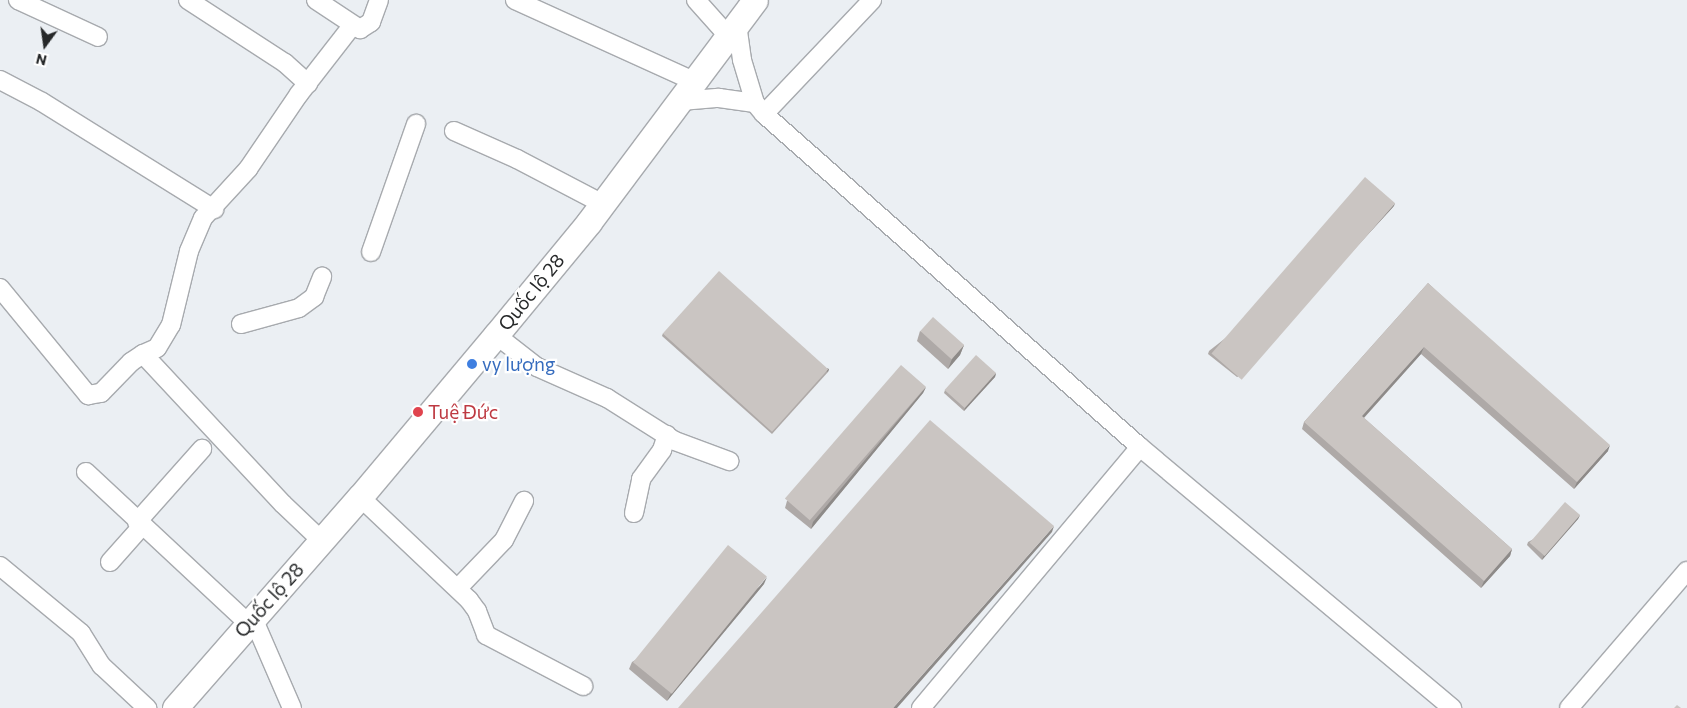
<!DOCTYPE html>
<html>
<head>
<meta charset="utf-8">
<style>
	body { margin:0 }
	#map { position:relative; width:1687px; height:708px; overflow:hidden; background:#ebeff3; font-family:Commissioner,sans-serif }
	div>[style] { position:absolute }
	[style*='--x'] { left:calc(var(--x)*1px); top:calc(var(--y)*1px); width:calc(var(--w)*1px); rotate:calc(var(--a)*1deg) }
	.roads { filter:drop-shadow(1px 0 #a7aaae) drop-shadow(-1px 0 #a7aaae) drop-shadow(0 1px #a7aaae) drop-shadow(0 -1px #a7aaae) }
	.minor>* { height:18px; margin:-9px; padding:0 9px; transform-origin:9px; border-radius:9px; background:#fff }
	.highway>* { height:25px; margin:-12.5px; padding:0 12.5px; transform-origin:12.5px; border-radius:12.5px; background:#fff }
	.wall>* { inset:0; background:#aea9a7 }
	.shaded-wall>* { inset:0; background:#8d8a88; transform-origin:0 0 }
	.building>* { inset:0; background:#cac5c2; transform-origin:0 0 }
	.dots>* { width:14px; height:14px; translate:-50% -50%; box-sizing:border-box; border:2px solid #fff; border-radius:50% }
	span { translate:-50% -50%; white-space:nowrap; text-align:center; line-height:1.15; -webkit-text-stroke:4.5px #fff; paint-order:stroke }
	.street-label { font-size:19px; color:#262829 }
	.shop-label { font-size:19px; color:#366cbe }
	.left { translate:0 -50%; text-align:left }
	.health-label { font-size:19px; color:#be3a42 }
	.north { position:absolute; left:20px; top:20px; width:50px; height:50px; -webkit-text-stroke:4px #fff; paint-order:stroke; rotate:194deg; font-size:14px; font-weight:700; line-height:20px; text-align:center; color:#262829 }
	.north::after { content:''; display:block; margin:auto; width:18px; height:22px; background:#262829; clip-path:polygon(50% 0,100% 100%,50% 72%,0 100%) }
</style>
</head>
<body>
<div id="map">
	<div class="roads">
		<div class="minor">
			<div style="--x:18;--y:0;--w:88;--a:24.8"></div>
			<div style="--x:188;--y:0;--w:116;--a:33"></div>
			<div style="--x:285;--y:63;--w:31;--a:42"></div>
			<div style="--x:316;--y:0;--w:53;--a:33.4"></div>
			<div style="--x:360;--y:29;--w:13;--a:-32"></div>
			<div style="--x:371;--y:22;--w:23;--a:-70"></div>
			<div style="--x:515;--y:0;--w:199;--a:24.4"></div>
			<div style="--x:696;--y:0;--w:50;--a:48.3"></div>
			<div style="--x:737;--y:24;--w:36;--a:82"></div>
			<div style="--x:742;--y:60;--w:45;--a:73.2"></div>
			<div style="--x:755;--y:103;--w:14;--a:51"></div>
			<div style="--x:764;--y:114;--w:502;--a:41.53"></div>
			<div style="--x:1140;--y:447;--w:407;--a:39.9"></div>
			<div style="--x:0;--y:80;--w:47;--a:27.6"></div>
			<div style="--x:42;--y:102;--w:203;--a:31.9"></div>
			<div style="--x:681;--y:101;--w:38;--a:-5"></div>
			<div style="--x:719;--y:98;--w:36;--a:8"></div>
			<div style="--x:764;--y:114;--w:157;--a:-46.5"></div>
			<div style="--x:454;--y:131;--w:69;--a:24"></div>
			<div style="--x:517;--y:159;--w:97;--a:27.6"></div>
			<div style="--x:371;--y:252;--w:136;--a:-70.6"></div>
			<div style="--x:0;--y:288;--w:139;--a:50.6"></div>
			<div style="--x:88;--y:395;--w:13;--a:-9"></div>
			<div style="--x:101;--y:393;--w:43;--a:-45.9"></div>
			<div style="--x:131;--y:362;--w:14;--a:-34"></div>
			<div style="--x:143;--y:354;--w:205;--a:47"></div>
			<div style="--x:283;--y:504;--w:54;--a:43.5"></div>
			<div style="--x:241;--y:324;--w:60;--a:-15.4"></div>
			<div style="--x:299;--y:308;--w:19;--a:-36"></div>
			<div style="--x:314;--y:297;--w:22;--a:-68"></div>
			<div style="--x:496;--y:335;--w:52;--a:38"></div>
			<div style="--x:537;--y:367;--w:77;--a:23.9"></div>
			<div style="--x:607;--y:398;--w:80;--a:32.3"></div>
			<div style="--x:675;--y:441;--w:58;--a:20.3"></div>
			<div style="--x:143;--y:354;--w:15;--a:-23"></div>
			<div style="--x:157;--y:348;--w:27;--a:-59"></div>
			<div style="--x:171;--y:325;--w:76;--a:-76.3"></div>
			<div style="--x:189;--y:251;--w:36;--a:-67"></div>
			<div style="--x:203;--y:218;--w:67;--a:-47.4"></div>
			<div style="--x:248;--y:169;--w:91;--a:-55.8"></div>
			<div style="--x:299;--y:94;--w:86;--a:-52.1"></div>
			<div style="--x:86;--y:472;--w:221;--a:43"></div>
			<div style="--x:360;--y:497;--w:150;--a:43.4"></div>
			<div style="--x:469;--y:600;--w:14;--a:54"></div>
			<div style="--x:477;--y:611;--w:26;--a:69"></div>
			<div style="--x:486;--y:635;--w:110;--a:27.7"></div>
			<div style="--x:634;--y:513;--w:35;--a:-78"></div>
			<div style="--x:641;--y:479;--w:36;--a:-54"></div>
			<div style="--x:662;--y:450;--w:16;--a:-72"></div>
			<div style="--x:137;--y:522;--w:98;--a:-48.3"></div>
			<div style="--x:110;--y:562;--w:48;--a:-48.4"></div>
			<div style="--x:0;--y:566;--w:105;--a:39.6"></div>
			<div style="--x:81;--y:633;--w:39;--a:58"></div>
			<div style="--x:102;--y:666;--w:62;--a:43"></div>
			<div style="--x:458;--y:588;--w:66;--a:-46.2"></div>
			<div style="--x:504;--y:540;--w:44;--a:-62.9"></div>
			<div style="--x:253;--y:618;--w:98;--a:66.6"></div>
			<div style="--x:921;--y:708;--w:341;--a:-50"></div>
			<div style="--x:1569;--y:708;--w:181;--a:-49.3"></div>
		</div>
		<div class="highway">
			<div style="--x:175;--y:708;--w:281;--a:-48.8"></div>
			<div style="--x:360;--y:497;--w:212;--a:-50"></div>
			<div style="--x:496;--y:335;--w:146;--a:-50.5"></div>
			<div style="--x:589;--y:222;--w:277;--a:-53.2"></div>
		</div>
	</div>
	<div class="wall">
		<div style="clip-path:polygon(1394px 206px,1237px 377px,1208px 354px,1209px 351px)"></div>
		<div style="clip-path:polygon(1428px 283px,1608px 451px,1574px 489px,1421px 354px,1364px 418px,1512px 549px,1510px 556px,1481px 588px,1302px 429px,1304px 422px)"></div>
		<div style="clip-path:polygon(920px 331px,964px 345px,960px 355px,948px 369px,917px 341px)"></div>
		<div style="clip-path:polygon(663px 333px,829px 369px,828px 372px,772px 434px,662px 336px)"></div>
		<div style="clip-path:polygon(996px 373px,995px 377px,964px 411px,944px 393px,945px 390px)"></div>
		<div style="clip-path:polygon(926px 387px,923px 393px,811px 529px,785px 508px,787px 501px)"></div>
		<div style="clip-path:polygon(1580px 515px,1578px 519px,1542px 560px,1527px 545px,1528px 542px)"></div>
		<div style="clip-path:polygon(764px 584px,667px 701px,629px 669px,632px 662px)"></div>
	</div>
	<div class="shaded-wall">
		<div style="clip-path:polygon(1395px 203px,1394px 206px,1237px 377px,1238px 373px)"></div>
		<div style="clip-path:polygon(964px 345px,960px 355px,948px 369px,952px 359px)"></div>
		<div style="clip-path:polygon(1424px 347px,1421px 354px,1359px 423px,1362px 416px)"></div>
		<div style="left:829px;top:369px;width:3px;height:84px;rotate:108deg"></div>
		<div style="clip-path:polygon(996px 373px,995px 377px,964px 411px,965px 408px)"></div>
		<div style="clip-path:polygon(926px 387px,923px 393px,811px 529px,813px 522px)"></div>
		<div style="clip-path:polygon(1610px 445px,1608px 451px,1574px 489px,1577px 482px)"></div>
		<div style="clip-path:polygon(1580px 515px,1578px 519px,1542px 560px,1543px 557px)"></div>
		<div style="clip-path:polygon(1054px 526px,1052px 532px,897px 708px,893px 708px)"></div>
		<div style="clip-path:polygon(1512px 549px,1510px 556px,1481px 588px,1484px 581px)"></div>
		<div style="clip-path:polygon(767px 577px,764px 584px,667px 701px,670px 695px)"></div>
	</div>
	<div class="building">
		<div style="left:1365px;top:177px;width:40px;height:234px;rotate:41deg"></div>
		<div style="left:719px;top:271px;width:147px;height:84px;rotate:42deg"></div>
		<div style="clip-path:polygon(1428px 283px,1610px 445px,1577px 482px,1424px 347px,1362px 416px,1512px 549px,1484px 581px,1304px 422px)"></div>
		<div style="left:933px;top:317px;width:42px;height:19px;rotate:42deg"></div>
		<div style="left:976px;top:355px;width:27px;height:47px;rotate:42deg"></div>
		<div style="left:901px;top:365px;width:33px;height:177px;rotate:41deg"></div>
		<div style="clip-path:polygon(930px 420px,1054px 526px,893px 708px,678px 708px)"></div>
		<div style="left:1565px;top:502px;width:20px;height:54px;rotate:41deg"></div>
		<div style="left:728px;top:545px;width:50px;height:151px;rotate:39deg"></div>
		<div style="clip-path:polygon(1677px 705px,1681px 708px,1674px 708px)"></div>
	</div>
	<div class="dots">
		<div style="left:472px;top:364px;background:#3f7fe0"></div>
		<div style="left:418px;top:412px;background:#e0444e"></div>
	</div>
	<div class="street-label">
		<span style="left:531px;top:292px;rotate:-51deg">Quốc lộ 28</span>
		<span style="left:269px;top:600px;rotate:-48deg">Quốc lộ 28</span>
	</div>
	<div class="shop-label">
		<span class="left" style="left:482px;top:364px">vy lượng</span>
	</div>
	<div class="health-label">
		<span class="left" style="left:428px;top:412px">Tuệ Đức</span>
	</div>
	<div class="north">N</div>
</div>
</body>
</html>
